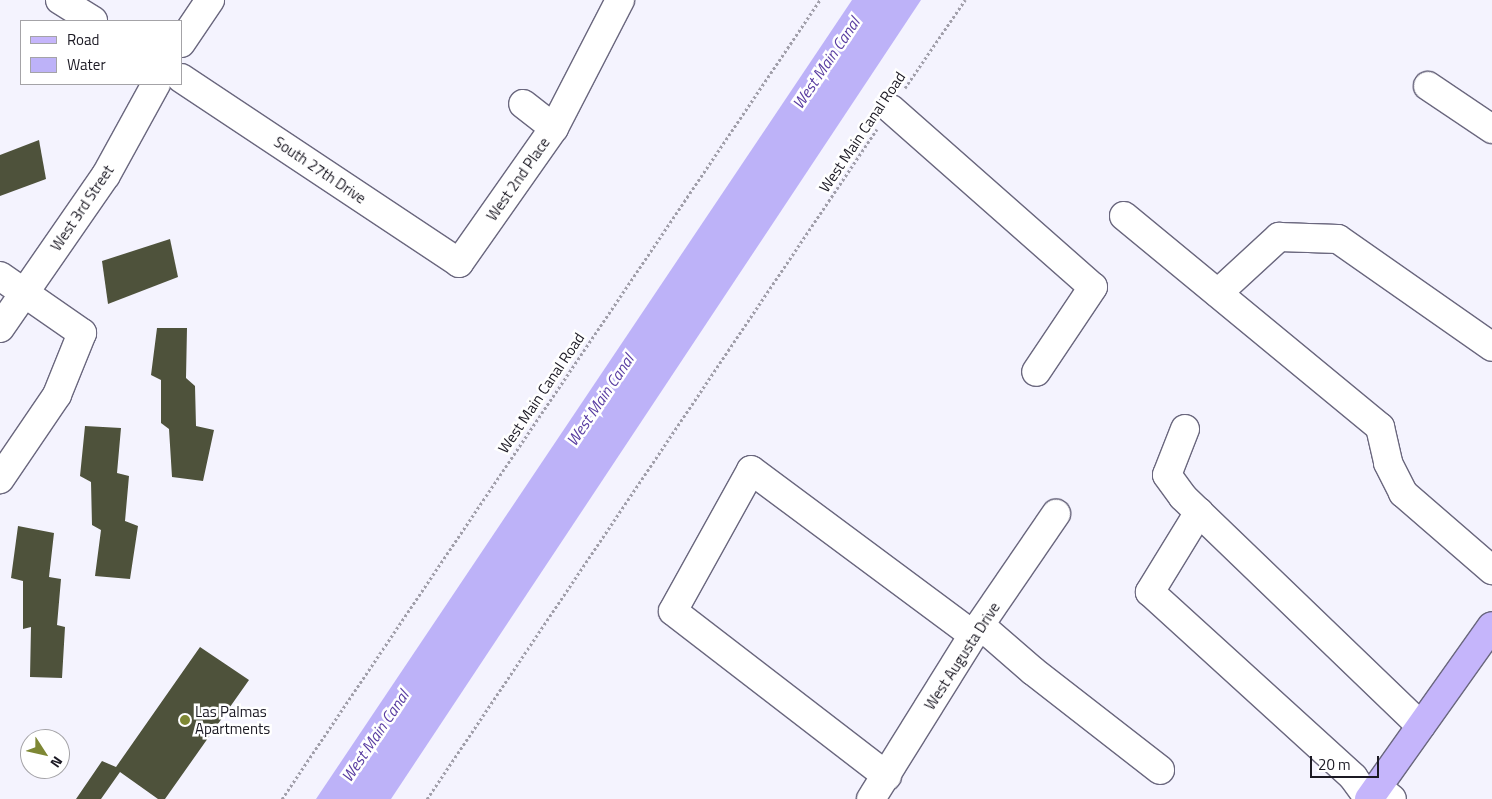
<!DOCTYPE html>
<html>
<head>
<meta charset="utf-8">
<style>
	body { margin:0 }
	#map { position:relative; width:1492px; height:799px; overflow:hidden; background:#f4f3fe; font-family:"Titillium Web",sans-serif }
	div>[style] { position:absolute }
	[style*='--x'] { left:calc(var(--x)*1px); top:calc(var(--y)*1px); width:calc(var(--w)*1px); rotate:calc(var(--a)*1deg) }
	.water>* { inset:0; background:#bdb2f8 }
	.building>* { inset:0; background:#4e523b }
	.path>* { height:3px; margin-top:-1.5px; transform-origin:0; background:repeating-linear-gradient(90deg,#a19faa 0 2.5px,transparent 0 5px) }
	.roads { filter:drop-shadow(1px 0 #6a677e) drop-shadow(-1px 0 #6a677e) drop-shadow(0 1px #6a677e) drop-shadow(0 -1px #6a677e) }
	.minor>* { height:28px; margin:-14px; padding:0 14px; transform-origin:14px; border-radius:14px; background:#fff }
	.major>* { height:28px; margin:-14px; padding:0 14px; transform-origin:14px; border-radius:14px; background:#c5b5fb }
	.dots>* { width:14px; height:14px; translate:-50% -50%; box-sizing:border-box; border:2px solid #fff; border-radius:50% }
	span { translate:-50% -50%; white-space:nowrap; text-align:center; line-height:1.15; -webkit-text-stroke:5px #fff; paint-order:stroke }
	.street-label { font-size:15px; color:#1b1923 }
	.poi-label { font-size:15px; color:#1b1923 }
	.left { translate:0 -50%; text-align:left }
	.water-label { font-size:16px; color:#593da1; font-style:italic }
	.legend { position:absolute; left:20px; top:20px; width:162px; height:65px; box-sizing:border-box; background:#fff; border:1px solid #a4a3a7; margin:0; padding:6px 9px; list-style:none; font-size:15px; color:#1b1923 }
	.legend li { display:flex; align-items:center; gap:10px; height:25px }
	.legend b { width:25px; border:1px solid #a4a3a7 }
	.north { position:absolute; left:20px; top:729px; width:50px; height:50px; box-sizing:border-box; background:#fff; border:1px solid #a4a3a7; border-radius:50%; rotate:125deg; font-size:14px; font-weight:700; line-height:20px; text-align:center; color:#1b1923 }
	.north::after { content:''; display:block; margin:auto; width:18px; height:22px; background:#7e8734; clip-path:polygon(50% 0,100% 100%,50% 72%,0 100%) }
	.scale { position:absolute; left:1310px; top:756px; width:69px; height:22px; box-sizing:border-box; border:2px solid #1b1923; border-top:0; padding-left:6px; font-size:15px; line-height:18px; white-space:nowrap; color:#1b1923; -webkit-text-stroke:4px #fff; paint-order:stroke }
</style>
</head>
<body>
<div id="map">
	<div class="water">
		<div style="clip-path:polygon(852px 0,921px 0,391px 799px,316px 799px)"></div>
	</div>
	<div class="building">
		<div style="clip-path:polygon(39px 140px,46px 179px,0 196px,0 155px)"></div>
		<div style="clip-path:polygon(170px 239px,178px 277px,108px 304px,102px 261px)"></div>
		<div style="clip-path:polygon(157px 328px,187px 328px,186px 378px,195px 386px,196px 426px,214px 430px,203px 481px,172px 477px,169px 429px,161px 423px,161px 380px,151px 375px)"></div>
		<div style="clip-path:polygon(85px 426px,121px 428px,117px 473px,129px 476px,125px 521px,138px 526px,130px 579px,95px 576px,101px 530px,92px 525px,91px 482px,80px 476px)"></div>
		<div style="clip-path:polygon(18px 526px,54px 533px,49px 577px,61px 579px,57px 625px,65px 627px,62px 678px,30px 677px,31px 627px,23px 629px,23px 581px,11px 578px)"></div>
		<div style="clip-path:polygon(200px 647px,249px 680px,165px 799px,158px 799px,120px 772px,101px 799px,76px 799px,102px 761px,116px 767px)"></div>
	</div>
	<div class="path">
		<div style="--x:905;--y:88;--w:107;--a:-55.7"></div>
		<div style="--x:282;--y:799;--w:963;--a:-56.05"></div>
		<div style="--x:427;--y:799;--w:807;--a:-56.11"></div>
	</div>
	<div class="roads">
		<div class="minor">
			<div style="--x:60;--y:0;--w:39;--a:32"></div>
			<div style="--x:181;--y:43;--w:52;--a:-56"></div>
			<div style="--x:181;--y:78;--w:334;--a:33.6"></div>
			<div style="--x:459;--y:263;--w:165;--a:-54.9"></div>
			<div style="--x:554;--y:128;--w:39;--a:-142"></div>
			<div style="--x:1428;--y:86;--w:77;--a:33.9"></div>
			<div style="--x:891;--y:109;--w:269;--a:41.4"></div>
			<div style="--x:1093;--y:287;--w:102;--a:123.8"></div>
			<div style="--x:554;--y:128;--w:144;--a:-62.7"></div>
			<div style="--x:1124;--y:216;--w:332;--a:39.5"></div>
			<div style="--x:1380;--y:427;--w:37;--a:77"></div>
			<div style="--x:1388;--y:463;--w:34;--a:63"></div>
			<div style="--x:1403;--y:493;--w:118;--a:40.9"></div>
			<div style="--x:0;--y:276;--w:100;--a:34.8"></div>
			<div style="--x:82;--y:333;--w:67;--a:112"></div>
			<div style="--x:57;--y:395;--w:102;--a:124.2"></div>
			<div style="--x:1218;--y:293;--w:83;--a:-42.6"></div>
			<div style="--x:1279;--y:237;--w:59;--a:1.9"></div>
			<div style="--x:1338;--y:239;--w:188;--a:35"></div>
			<div style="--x:0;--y:328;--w:186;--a:-55.3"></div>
			<div style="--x:106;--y:175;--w:104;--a:-61.2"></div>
			<div style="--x:1185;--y:429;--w:49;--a:111.4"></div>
			<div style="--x:1167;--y:475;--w:27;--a:54"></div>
			<div style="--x:1183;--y:497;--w:330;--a:43.9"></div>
			<div style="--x:1199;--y:512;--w:94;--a:121.5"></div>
			<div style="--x:1150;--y:592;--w:275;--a:42.3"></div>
			<div style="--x:1353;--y:777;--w:27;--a:54"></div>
			<div style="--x:980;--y:625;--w:70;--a:41"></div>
			<div style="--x:1033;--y:671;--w:161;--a:37.9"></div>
			<div style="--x:887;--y:776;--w:270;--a:-142.4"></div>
			<div style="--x:673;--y:611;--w:161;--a:-61"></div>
			<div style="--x:751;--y:470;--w:277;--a:36.6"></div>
			<div style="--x:1377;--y:787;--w:19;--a:39"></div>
			<div style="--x:871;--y:799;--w:193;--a:-58.1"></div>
			<div style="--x:973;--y:635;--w:147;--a:-55.6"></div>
		</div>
		<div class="major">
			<div style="--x:1369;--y:799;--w:212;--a:-54.6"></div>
		</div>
	</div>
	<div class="dots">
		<div style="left:185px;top:720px;background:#7e8734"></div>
	</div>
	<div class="street-label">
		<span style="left:862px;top:132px;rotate:-56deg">West Main Canal Road</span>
		<span style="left:320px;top:170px;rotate:34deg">South 27th Drive</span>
		<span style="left:518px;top:179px;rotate:-55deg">West 2nd Place</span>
		<span style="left:82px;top:208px;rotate:-56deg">West 3rd Street</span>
		<span style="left:541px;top:393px;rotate:-56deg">West Main Canal Road</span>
		<span style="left:962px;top:656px;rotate:-57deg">West Augusta Drive</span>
	</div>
	<div class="poi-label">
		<span class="left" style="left:195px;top:720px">Las Palmas<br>Apartments</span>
	</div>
	<div class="water-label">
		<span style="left:826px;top:63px;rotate:-56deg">West Main Canal</span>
		<span style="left:600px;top:400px;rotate:-56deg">West Main Canal</span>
		<span style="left:375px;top:736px;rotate:-56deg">West Main Canal</span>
	</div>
	<ul class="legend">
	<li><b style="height:6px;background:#c5b5fb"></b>Road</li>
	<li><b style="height:14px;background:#bdb2f8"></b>Water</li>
	</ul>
	<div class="north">N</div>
	<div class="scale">20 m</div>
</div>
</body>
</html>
